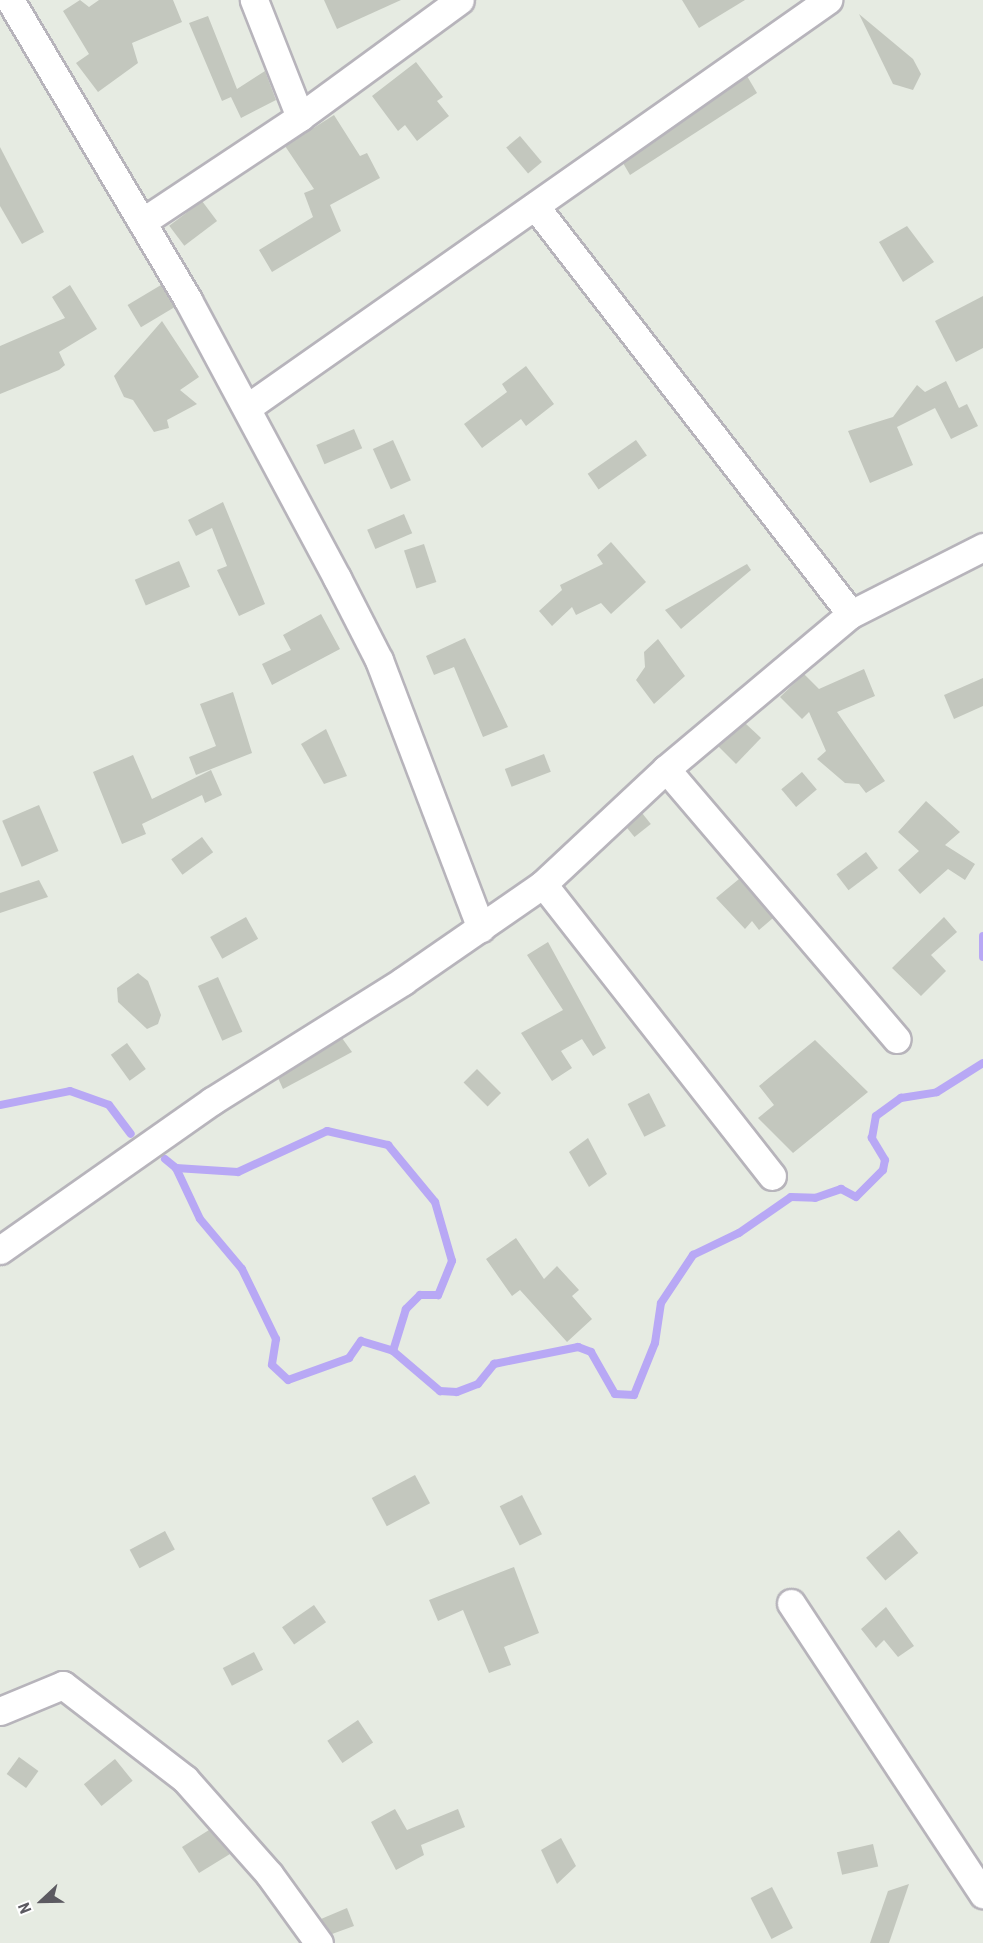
<!DOCTYPE html>
<html>
<head>
<meta charset="utf-8">
<style>
	body { margin:0 }
	#map { position:relative; width:983px; height:1943px; overflow:hidden; background:#e6ebe2; font-family:"Roboto Condensed",sans-serif }
	div>[style] { position:absolute }
	[style*='--x'] { left:calc(var(--x)*1px); top:calc(var(--y)*1px); width:calc(var(--w)*1px); rotate:calc(var(--a)*1deg) }
	.stream>* { height:8px; margin:-4px; padding:0 4px; transform-origin:4px; border-radius:4px; background:#b8a8f5 }
	.building>* { inset:0; background:#c3c7be; transform-origin:0 0 }
	.roads { filter:drop-shadow(2px 0 #b7b4bb) drop-shadow(-2px 0 #b7b4bb) drop-shadow(0 2px #b7b4bb) drop-shadow(0 -2px #b7b4bb) }
	.street>* { height:27px; margin:-13.5px; padding:0 13.5px; transform-origin:13.5px; border-radius:13.5px; background:#fff }
	span { translate:-50% -50%; white-space:nowrap; text-align:center; line-height:1.15; -webkit-text-stroke:6px #fff; paint-order:stroke }
	.north { position:absolute; left:12px; top:1871px; width:60px; height:60px; -webkit-text-stroke:4px #fff; paint-order:stroke; rotate:248deg; font-size:16px; font-weight:700; line-height:24px; text-align:center; color:#5c5a61 }
	.north::after { content:''; display:block; margin:auto; width:21px; height:27px; background:#5c5a61; clip-path:polygon(50% 0,100% 100%,50% 72%,0 100%) }
</style>
</head>
<body>
<div id="map">
	<div class="stream">
		<div style="--x:983;--y:936;--w:21;--a:90"></div>
		<div style="--x:0;--y:1105;--w:71;--a:-11.3"></div>
		<div style="--x:70;--y:1091;--w:41;--a:19.7"></div>
		<div style="--x:109;--y:1105;--w:36;--a:53"></div>
		<div style="--x:165;--y:1159;--w:14;--a:39"></div>
		<div style="--x:176;--y:1168;--w:56;--a:64.8"></div>
		<div style="--x:200;--y:1219;--w:65;--a:50"></div>
		<div style="--x:242;--y:1269;--w:78;--a:64.1"></div>
		<div style="--x:276;--y:1339;--w:26;--a:99"></div>
		<div style="--x:272;--y:1365;--w:22;--a:43"></div>
		<div style="--x:288;--y:1380;--w:65;--a:-19.8"></div>
		<div style="--x:349;--y:1358;--w:21;--a:-55"></div>
		<div style="--x:361;--y:1341;--w:34;--a:17"></div>
		<div style="--x:176;--y:1168;--w:62;--a:3.7"></div>
		<div style="--x:238;--y:1172;--w:98;--a:-24.7"></div>
		<div style="--x:327;--y:1131;--w:63;--a:12.9"></div>
		<div style="--x:388;--y:1145;--w:74;--a:50.5"></div>
		<div style="--x:435;--y:1202;--w:61;--a:73.9"></div>
		<div style="--x:452;--y:1261;--w:37;--a:112"></div>
		<div style="--x:438;--y:1295;--w:18;--a:180"></div>
		<div style="--x:420;--y:1295;--w:20;--a:135"></div>
		<div style="--x:406;--y:1309;--w:44;--a:107.2"></div>
		<div style="--x:393;--y:1351;--w:62;--a:40.4"></div>
		<div style="--x:440;--y:1391;--w:17;--a:3"></div>
		<div style="--x:457;--y:1392;--w:22;--a:-21"></div>
		<div style="--x:478;--y:1384;--w:26;--a:-51"></div>
		<div style="--x:494;--y:1364;--w:86;--a:-11.4"></div>
		<div style="--x:578;--y:1347;--w:14;--a:21"></div>
		<div style="--x:591;--y:1352;--w:48;--a:60.3"></div>
		<div style="--x:615;--y:1394;--w:19;--a:3"></div>
		<div style="--x:634;--y:1395;--w:56;--a:-68"></div>
		<div style="--x:655;--y:1343;--w:40;--a:-81.5"></div>
		<div style="--x:661;--y:1303;--w:58;--a:-56.3"></div>
		<div style="--x:693;--y:1255;--w:51;--a:-25.6"></div>
		<div style="--x:739;--y:1233;--w:63;--a:-34.7"></div>
		<div style="--x:791;--y:1197;--w:24;--a:2"></div>
		<div style="--x:815;--y:1198;--w:28;--a:-19"></div>
		<div style="--x:841;--y:1189;--w:17;--a:28"></div>
		<div style="--x:856;--y:1197;--w:38;--a:-45"></div>
		<div style="--x:883;--y:1170;--w:10;--a:-79"></div>
		<div style="--x:885;--y:1160;--w:26;--a:-121"></div>
		<div style="--x:872;--y:1138;--w:22;--a:-80"></div>
		<div style="--x:876;--y:1116;--w:31;--a:-36"></div>
		<div style="--x:901;--y:1098;--w:36;--a:-9"></div>
		<div style="--x:937;--y:1092;--w:54;--a:-32.2"></div>
	</div>
	<div class="building">
		<div style="clip-path:polygon(80px 0,89px 7px,99px 0,173px 0,182px 22px,132px 43px,138px 63px,98px 92px,76px 63px,89px 54px,63px 11px)"></div>
		<div style="clip-path:polygon(324px 0,401px 0,337px 29px)"></div>
		<div style="clip-path:polygon(682px 0,745px 0,699px 28px)"></div>
		<div style="clip-path:polygon(859px 14px,913px 59px,921px 74px,913px 90px,893px 84px)"></div>
		<div style="clip-path:polygon(208px 16px,237px 89px,265px 71px,276px 100px,241px 118px,231px 97px,222px 101px,189px 23px)"></div>
		<div style="clip-path:polygon(416px 62px,443px 97px,437px 101px,449px 116px,417px 141px,405px 125px,398px 131px,372px 96px)"></div>
		<div style="clip-path:polygon(747px 76px,757px 93px,630px 175px,623px 163px)"></div>
		<div style="clip-path:polygon(334px 115px,360px 156px,367px 153px,380px 178px,330px 205px,341px 231px,272px 272px,259px 250px,313px 217px,304px 193px,314px 189px,285px 146px)"></div>
		<div style="left:520px;top:136px;width:34px;height:18px;rotate:50deg"></div>
		<div style="clip-path:polygon(0 147px,44px 232px,22px 244px,0 206px)"></div>
		<div style="left:202px;top:201px;width:25px;height:41px;rotate:53deg"></div>
		<div style="clip-path:polygon(907px 226px,934px 262px,903px 282px,879px 242px)"></div>
		<div style="clip-path:polygon(70px 285px,97px 329px,59px 352px,65px 365px,59px 370px,0 394px,0 346px,65px 318px,52px 297px)"></div>
		<div style="left:161px;top:285px;width:26px;height:39px;rotate:59deg"></div>
		<div style="clip-path:polygon(983px 296px,983px 348px,956px 362px,935px 321px)"></div>
		<div style="clip-path:polygon(162px 321px,199px 377px,180px 390px,197px 404px,167px 420px,169px 428px,154px 432px,133px 400px,124px 397px,114px 376px)"></div>
		<div style="clip-path:polygon(526px 366px,554px 404px,526px 426px,521px 419px,482px 448px,464px 424px,507px 392px,502px 384px)"></div>
		<div style="clip-path:polygon(946px 381px,959px 408px,967px 404px,978px 426px,951px 439px,935px 408px,897px 427px,913px 465px,870px 483px,848px 431px,893px 417px,917px 385px,925px 392px)"></div>
		<div style="left:354px;top:429px;width:21px;height:41px;rotate:67deg"></div>
		<div style="left:393px;top:440px;width:44px;height:22px;rotate:66deg"></div>
		<div style="left:636px;top:440px;width:19px;height:59px;rotate:55deg"></div>
		<div style="clip-path:polygon(223px 502px,265px 604px,239px 616px,217px 570px,227px 566px,212px 528px,196px 536px,188px 520px)"></div>
		<div style="left:404px;top:514px;width:21px;height:40px;rotate:67deg"></div>
		<div style="clip-path:polygon(611px 542px,646px 582px,611px 614px,601px 603px,576px 615px,572px 607px,552px 626px,539px 611px,562px 590px,560px 585px,603px 564px,597px 555px)"></div>
		<div style="left:424px;top:544px;width:40px;height:21px;rotate:72deg"></div>
		<div style="left:179px;top:561px;width:28px;height:48px;rotate:67deg"></div>
		<div style="clip-path:polygon(747px 564px,751px 570px,681px 629px,665px 610px)"></div>
		<div style="clip-path:polygon(321px 614px,340px 649px,272px 685px,262px 664px,291px 650px,283px 635px)"></div>
		<div style="clip-path:polygon(465px 638px,508px 727px,483px 737px,454px 667px,434px 675px,426px 656px)"></div>
		<div style="clip-path:polygon(658px 639px,685px 676px,654px 704px,636px 680px,645px 667px,644px 652px)"></div>
		<div style="clip-path:polygon(864px 669px,875px 696px,837px 712px,885px 781px,866px 793px,859px 784px,845px 783px,817px 759px,826px 751px,809px 712px,802px 719px,780px 697px,804px 674px,819px 689px)"></div>
		<div style="clip-path:polygon(983px 678px,983px 706px,954px 719px,944px 695px)"></div>
		<div style="clip-path:polygon(233px 692px,252px 753px,196px 775px,189px 757px,216px 746px,200px 704px)"></div>
		<div style="clip-path:polygon(745px 723px,761px 738px,736px 764px,718px 746px)"></div>
		<div style="clip-path:polygon(326px 729px,347px 776px,324px 784px,301px 744px)"></div>
		<div style="left:544px;top:754px;width:19px;height:42px;rotate:69deg"></div>
		<div style="clip-path:polygon(133px 755px,152px 799px,211px 770px,222px 795px,205px 803px,202px 795px,142px 824px,146px 834px,122px 844px,93px 772px)"></div>
		<div style="left:802px;top:772px;width:23px;height:27px;rotate:50deg"></div>
		<div style="clip-path:polygon(926px 801px,960px 832px,945px 845px,975px 864px,965px 880px,948px 869px,920px 894px,898px 870px,919px 851px,898px 832px)"></div>
		<div style="left:39px;top:805px;width:50px;height:40px;rotate:67deg"></div>
		<div style="left:642px;top:813px;width:14px;height:21px;rotate:51deg"></div>
		<div style="left:202px;top:837px;width:19px;height:38px;rotate:54deg"></div>
		<div style="left:866px;top:852px;width:20px;height:37px;rotate:53deg"></div>
		<div style="clip-path:polygon(739px 879px,773px 918px,759px 930px,752px 921px,745px 929px,716px 898px)"></div>
		<div style="clip-path:polygon(39px 880px,48px 897px,0 913px,0 893px)"></div>
		<div style="left:246px;top:917px;width:25px;height:41px;rotate:61deg"></div>
		<div style="clip-path:polygon(944px 917px,957px 932px,931px 955px,946px 971px,921px 996px,892px 968px)"></div>
		<div style="clip-path:polygon(548px 942px,606px 1048px,593px 1056px,582px 1039px,561px 1051px,572px 1068px,552px 1081px,521px 1033px,563px 1010px,527px 955px)"></div>
		<div style="clip-path:polygon(138px 973px,148px 981px,161px 1015px,158px 1024px,147px 1029px,118px 1002px,117px 988px)"></div>
		<div style="left:218px;top:977px;width:60px;height:22px;rotate:66deg"></div>
		<div style="clip-path:polygon(342px 1038px,352px 1052px,283px 1089px,278px 1078px)"></div>
		<div style="clip-path:polygon(815px 1040px,868px 1092px,793px 1153px,758px 1118px,774px 1105px,759px 1086px)"></div>
		<div style="left:127px;top:1043px;width:32px;height:20px;rotate:54deg"></div>
		<div style="left:477px;top:1069px;width:34px;height:19px;rotate:45deg"></div>
		<div style="left:649px;top:1093px;width:37px;height:24px;rotate:63deg"></div>
		<div style="clip-path:polygon(588px 1138px,607px 1174px,589px 1187px,569px 1152px)"></div>
		<div style="clip-path:polygon(516px 1238px,544px 1279px,557px 1266px,579px 1290px,572px 1296px,592px 1319px,567px 1342px,520px 1290px,512px 1296px,486px 1259px)"></div>
		<div style="left:415px;top:1475px;width:32px;height:49px;rotate:62deg"></div>
		<div style="left:522px;top:1495px;width:44px;height:25px;rotate:63deg"></div>
		<div style="left:899px;top:1530px;width:30px;height:43px;rotate:50deg"></div>
		<div style="left:165px;top:1531px;width:21px;height:40px;rotate:62deg"></div>
		<div style="clip-path:polygon(514px 1567px,539px 1633px,504px 1647px,511px 1665px,489px 1673px,463px 1610px,438px 1621px,429px 1600px)"></div>
		<div style="left:314px;top:1605px;width:21px;height:39px;rotate:55deg"></div>
		<div style="clip-path:polygon(886px 1607px,914px 1646px,898px 1657px,884px 1640px,876px 1648px,861px 1629px)"></div>
		<div style="left:254px;top:1652px;width:20px;height:35px;rotate:63deg"></div>
		<div style="left:358px;top:1720px;width:27px;height:37px;rotate:56deg"></div>
		<div style="left:19px;top:1757px;width:24px;height:21px;rotate:36deg"></div>
		<div style="left:115px;top:1759px;width:28px;height:40px;rotate:51deg"></div>
		<div style="clip-path:polygon(395px 1809px,407px 1830px,458px 1809px,465px 1827px,421px 1845px,424px 1855px,396px 1870px,371px 1822px)"></div>
		<div style="clip-path:polygon(209px 1830px,230px 1854px,199px 1873px,182px 1847px)"></div>
		<div style="clip-path:polygon(561px 1838px,576px 1866px,557px 1884px,541px 1850px)"></div>
		<div style="left:873px;top:1844px;width:23px;height:37px;rotate:77deg"></div>
		<div style="clip-path:polygon(909px 1884px,889px 1943px,870px 1943px,888px 1891px)"></div>
		<div style="left:772px;top:1887px;width:46px;height:24px;rotate:63deg"></div>
		<div style="clip-path:polygon(347px 1908px,354px 1926px,332px 1934px,321px 1919px)"></div>
	</div>
	<div class="roads">
		<div class="street">
			<div style="--x:10;--y:0;--w:349;--a:59.3"></div>
			<div style="--x:188;--y:300;--w:315;--a:61.8"></div>
			<div style="--x:337;--y:578;--w:92;--a:62.9"></div>
			<div style="--x:379;--y:660;--w:287;--a:69.2"></div>
			<div style="--x:300;--y:117;--w:198;--a:-36.2"></div>
			<div style="--x:535;--y:206;--w:516;--a:52.24"></div>
			<div style="--x:851;--y:614;--w:148;--a:-26.9"></div>
			<div style="--x:142;--y:222;--w:190;--a:-33.6"></div>
			<div style="--x:300;--y:117;--w:126;--a:-111.5"></div>
			<div style="--x:248;--y:407;--w:709;--a:-35.06"></div>
			<div style="--x:666;--y:769;--w:355;--a:49.5"></div>
			<div style="--x:543;--y:884;--w:371;--a:51.9"></div>
			<div style="--x:0;--y:1250;--w:259;--a:-35.1"></div>
			<div style="--x:212;--y:1101;--w:226;--a:-32.1"></div>
			<div style="--x:403;--y:981;--w:170;--a:-34.7"></div>
			<div style="--x:543;--y:884;--w:168;--a:-43.1"></div>
			<div style="--x:666;--y:769;--w:241;--a:-40"></div>
			<div style="--x:791;--y:1603;--w:349;--a:56.6"></div>
			<div style="--x:0;--y:1711;--w:68;--a:-22.4"></div>
			<div style="--x:63;--y:1685;--w:154;--a:37.6"></div>
			<div style="--x:185;--y:1779;--w:127;--a:48.5"></div>
			<div style="--x:269;--y:1874;--w:85;--a:54.1"></div>
		</div>
	</div>
	<div class="north">N</div>
</div>
</body>
</html>
